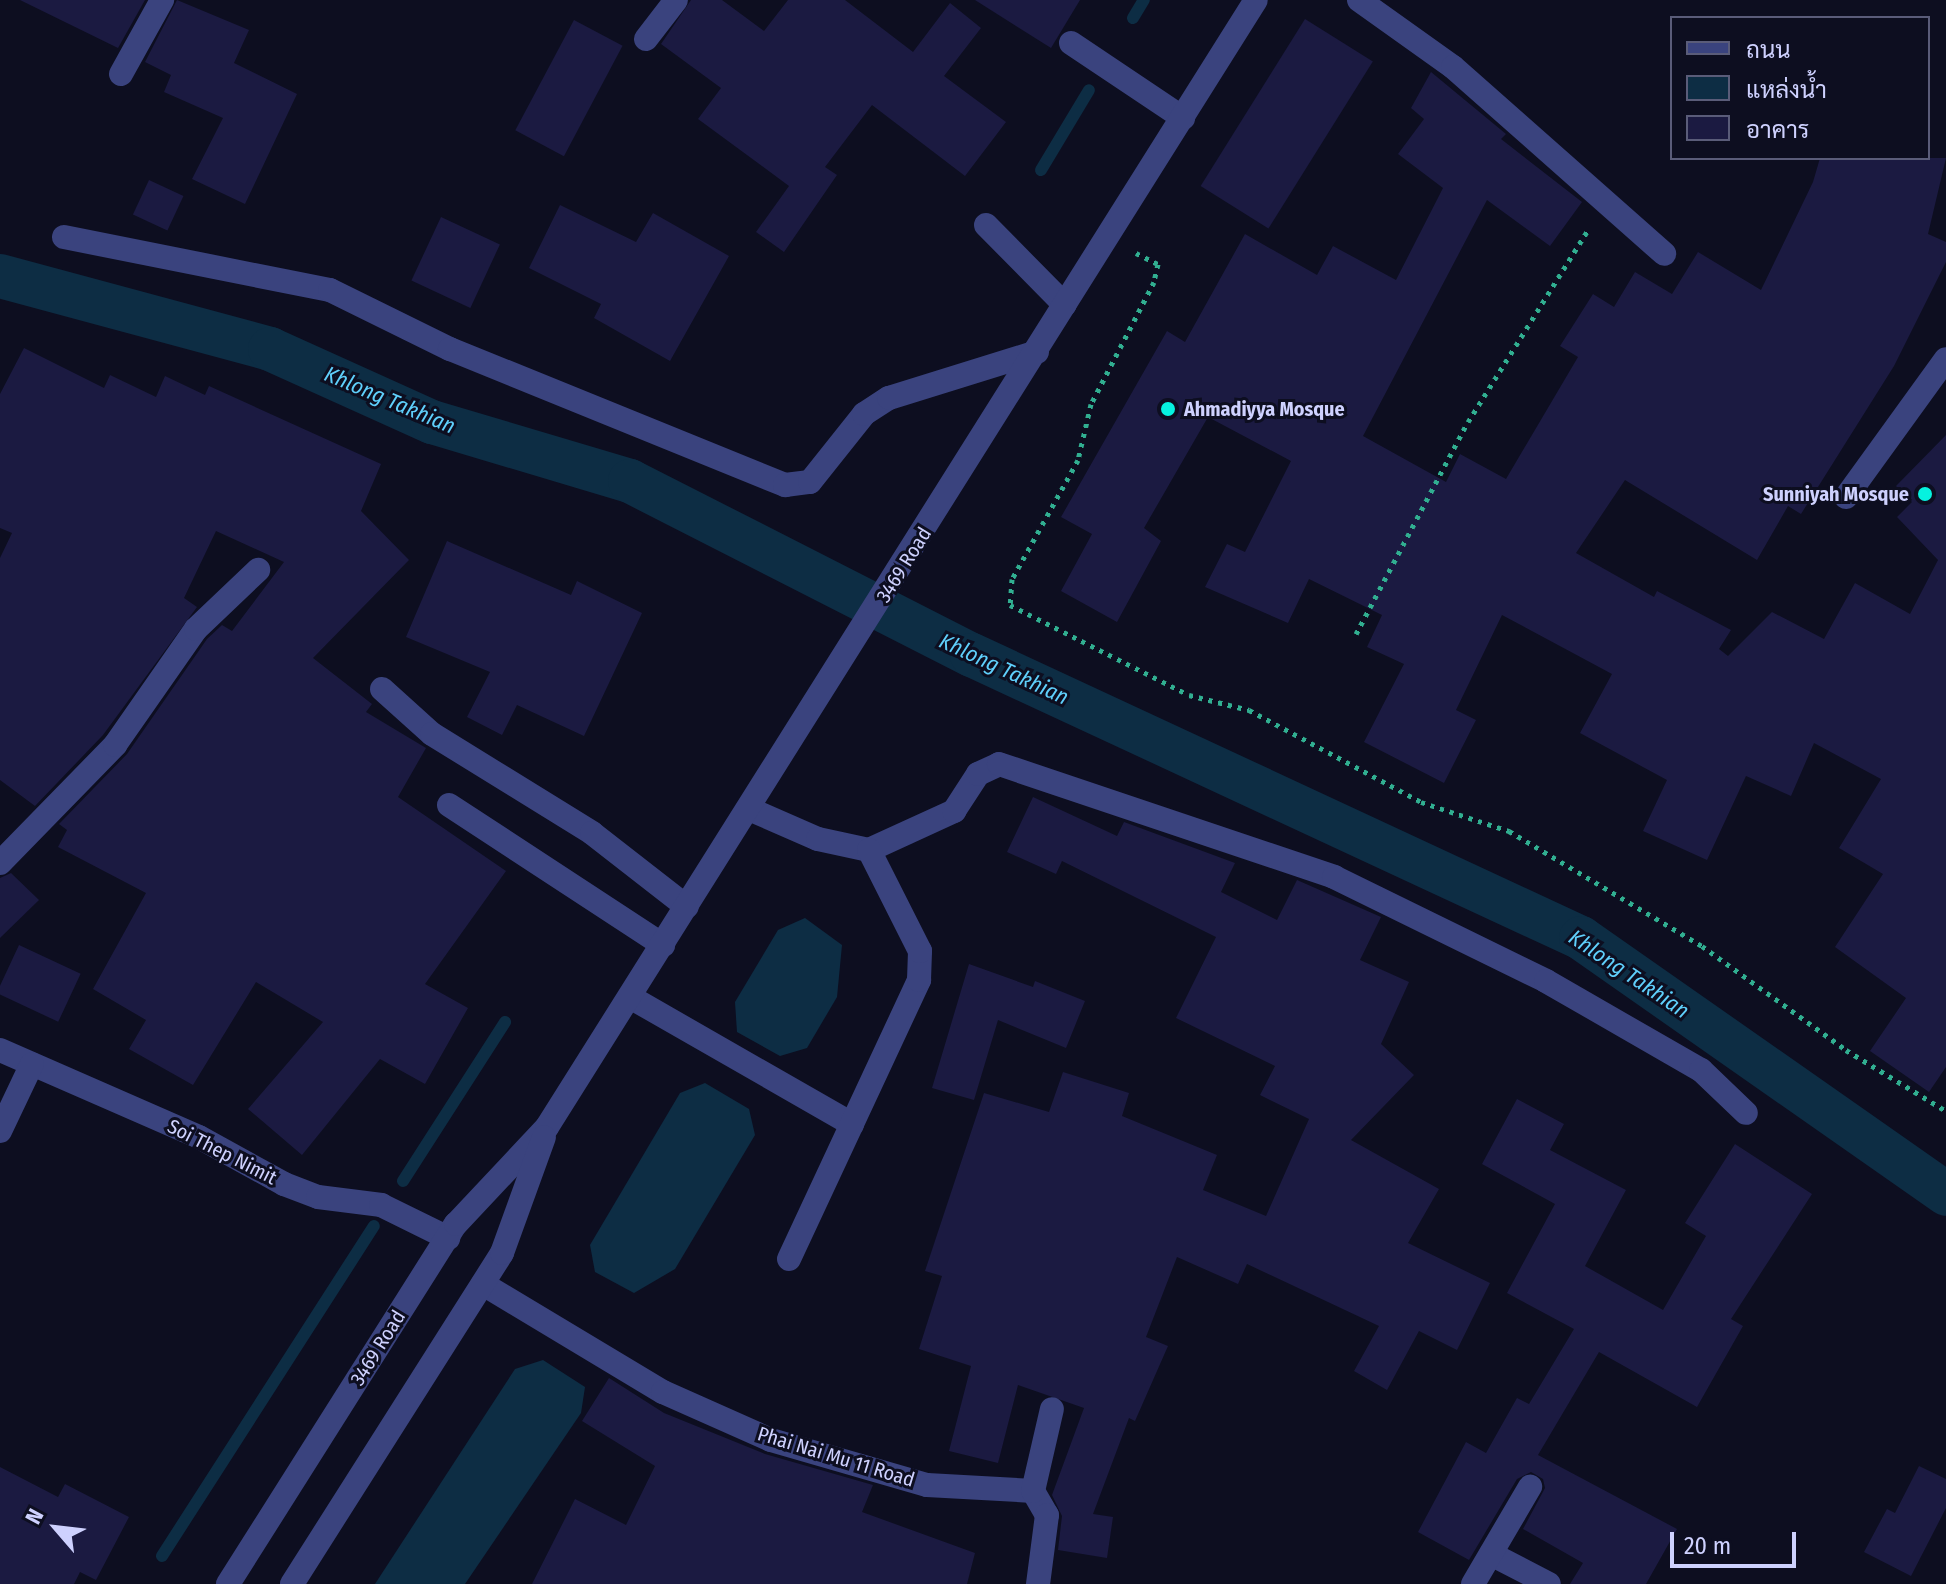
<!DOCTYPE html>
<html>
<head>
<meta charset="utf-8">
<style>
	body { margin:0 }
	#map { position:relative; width:1946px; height:1584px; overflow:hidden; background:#0d0e20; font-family:"Fira Sans Condensed",Sarabun,sans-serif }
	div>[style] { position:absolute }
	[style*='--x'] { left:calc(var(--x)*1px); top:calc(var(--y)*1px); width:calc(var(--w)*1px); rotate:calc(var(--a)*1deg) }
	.water>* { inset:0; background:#0d2d44 }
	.stream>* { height:12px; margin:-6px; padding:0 6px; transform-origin:6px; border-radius:6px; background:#0d2d44 }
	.canal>* { height:44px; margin:-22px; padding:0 22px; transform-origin:22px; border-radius:22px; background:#0d2d44 }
	.building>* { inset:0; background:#1b1a41; transform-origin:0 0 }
	.path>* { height:5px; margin-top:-2.5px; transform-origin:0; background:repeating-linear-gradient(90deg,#31af91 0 4px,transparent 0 10px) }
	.minor>* { height:24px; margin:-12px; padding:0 12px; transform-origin:12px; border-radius:12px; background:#3a437e }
	.dots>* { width:22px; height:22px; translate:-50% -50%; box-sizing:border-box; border:4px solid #0d0e20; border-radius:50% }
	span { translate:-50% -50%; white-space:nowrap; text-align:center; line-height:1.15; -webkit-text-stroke:6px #0d0e20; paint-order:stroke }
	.poi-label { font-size:20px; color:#ced1fe; font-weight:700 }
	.left { translate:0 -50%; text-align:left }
	.right { translate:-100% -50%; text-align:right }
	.street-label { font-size:20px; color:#ced1fe }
	.water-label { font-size:22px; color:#5fcffb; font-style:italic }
	.legend { position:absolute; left:1670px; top:16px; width:260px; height:144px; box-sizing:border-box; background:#0d0e20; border:2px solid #5a5c79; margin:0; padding:10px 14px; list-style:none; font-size:24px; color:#ced1fe }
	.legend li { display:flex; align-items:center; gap:16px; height:40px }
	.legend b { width:40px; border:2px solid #5a5c79 }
	.north { position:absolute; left:16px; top:1488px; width:80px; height:80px; -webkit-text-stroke:6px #0d0e20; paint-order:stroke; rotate:298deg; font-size:22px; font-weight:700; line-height:32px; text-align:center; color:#ced1fe }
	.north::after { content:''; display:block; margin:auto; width:28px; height:36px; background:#ced1fe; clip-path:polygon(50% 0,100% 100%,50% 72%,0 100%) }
	.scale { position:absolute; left:1670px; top:1532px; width:126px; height:36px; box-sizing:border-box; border:4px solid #ced1fe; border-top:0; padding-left:10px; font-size:24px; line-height:28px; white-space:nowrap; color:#ced1fe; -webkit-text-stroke:6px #0d0e20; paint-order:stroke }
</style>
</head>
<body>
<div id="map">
	<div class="water">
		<div style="clip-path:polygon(805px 918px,842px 945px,837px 997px,807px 1048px,780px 1056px,737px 1032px,735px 1002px,778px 930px)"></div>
		<div style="clip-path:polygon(705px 1083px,749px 1109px,755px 1135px,675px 1269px,634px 1293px,595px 1272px,590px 1245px,680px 1093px)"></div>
		<div style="clip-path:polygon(543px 1360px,585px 1387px,581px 1413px,465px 1584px,375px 1584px,515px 1369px)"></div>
	</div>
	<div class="stream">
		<div style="--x:1133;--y:18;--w:21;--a:-59"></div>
		<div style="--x:1041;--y:170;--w:93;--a:-59"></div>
		<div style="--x:403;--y:1181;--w:189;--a:-57.3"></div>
		<div style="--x:162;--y:1556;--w:392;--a:-57.3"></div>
	</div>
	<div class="canal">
		<div style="--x:0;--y:276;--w:280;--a:15.1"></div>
		<div style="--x:270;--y:349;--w:178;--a:24.3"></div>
		<div style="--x:432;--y:422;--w:207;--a:16.6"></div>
		<div style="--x:630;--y:481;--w:384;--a:27"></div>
		<div style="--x:972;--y:655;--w:672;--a:24.92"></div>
		<div style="--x:1581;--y:938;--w:446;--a:35"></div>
	</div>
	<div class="building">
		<div style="clip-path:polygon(20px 0,145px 0,118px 48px)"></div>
		<div style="clip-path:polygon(177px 0,249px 30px,234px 63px,297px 94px,245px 204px,192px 179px,223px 118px,164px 92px,171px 75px,145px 62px)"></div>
		<div style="clip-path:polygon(691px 0,722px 0,764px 31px,788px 0,845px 0,913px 52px,950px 3px,981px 28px,944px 76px,1006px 122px,965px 176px,872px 105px,825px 167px,837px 175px,784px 252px,756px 232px,789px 186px,698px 119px,721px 88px,661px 44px)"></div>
		<div style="clip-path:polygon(975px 0,1080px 0,1051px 48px)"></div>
		<div style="left:1305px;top:19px;width:80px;height:197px;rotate:32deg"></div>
		<div style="left:574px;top:20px;width:55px;height:125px;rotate:28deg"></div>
		<div style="clip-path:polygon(1431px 72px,1506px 134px,1501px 139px,1582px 202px,1550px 246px,1487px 200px,1363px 436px,1446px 482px,1460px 454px,1506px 479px,1578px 357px,1560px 346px,1593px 294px,1614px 307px,1635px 272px,1672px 294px,1698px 252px,1761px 290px,1813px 182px,1820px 158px,1946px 158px,1928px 234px,1946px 242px,1946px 262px,1894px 366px,1801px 514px,1788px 506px,1757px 560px,1625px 480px,1576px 553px,1654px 597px,1657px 591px,1731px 630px,1719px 649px,1728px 656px,1772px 612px,1824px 639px,1855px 583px,1910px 614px,1938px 560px,1897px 517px,1912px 502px,1896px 486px,1946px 435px,1946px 1067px,1929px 1092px,1870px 1051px,1906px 998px,1835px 947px,1883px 874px,1839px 848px,1881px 779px,1814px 743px,1791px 796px,1746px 776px,1707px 860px,1643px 831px,1667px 780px,1580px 733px,1612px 674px,1502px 615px,1456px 710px,1476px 720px,1444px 783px,1364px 742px,1404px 664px,1367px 647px,1382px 615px,1309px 579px,1288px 623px,1205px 587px,1227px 544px,1245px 552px,1291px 461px,1208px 417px,1144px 528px,1161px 541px,1117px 622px,1061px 591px,1092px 534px,1061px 517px,1167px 331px,1185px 342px,1245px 234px,1317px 275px,1333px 246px,1396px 280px,1443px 188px,1398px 154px,1424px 119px,1411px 108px)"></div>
		<div style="left:149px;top:180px;width:38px;height:38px;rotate:25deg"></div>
		<div style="clip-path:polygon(560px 205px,636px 242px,653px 213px,729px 256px,670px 361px,594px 318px,601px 304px,529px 268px)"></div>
		<div style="left:441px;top:217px;width:65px;height:70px;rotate:25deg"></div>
		<div style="clip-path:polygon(24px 348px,104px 388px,110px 375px,156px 397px,165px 376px,205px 395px,209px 386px,381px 464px,361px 511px,409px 560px,313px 658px,372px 704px,366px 712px,426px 748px,398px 797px,506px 871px,425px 984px,468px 1008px,425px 1084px,380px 1059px,302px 1155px,248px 1109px,323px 1022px,256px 982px,193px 1085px,129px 1049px,146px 1020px,93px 989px,146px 893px,58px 847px,67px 830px,59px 824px,127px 754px,207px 639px,222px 625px,232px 631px,284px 562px,216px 531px,184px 598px,197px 607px,103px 735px,35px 806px,0 780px,0 558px,12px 533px,0 528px,0 394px)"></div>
		<div style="clip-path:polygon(447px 541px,571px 595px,577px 581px,642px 613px,584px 736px,517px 705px,502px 735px,467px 717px,490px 672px,406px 637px)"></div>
		<div style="clip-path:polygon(1033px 797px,1117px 836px,1124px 822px,1235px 863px,1221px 892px,1277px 920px,1297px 880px,1381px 917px,1360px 960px,1409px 982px,1381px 1044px,1414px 1075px,1351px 1140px,1439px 1189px,1408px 1243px,1490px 1283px,1457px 1350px,1419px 1331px,1387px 1390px,1354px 1371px,1379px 1326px,1247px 1264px,1238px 1284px,1177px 1257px,1146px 1337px,1168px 1346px,1135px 1421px,1129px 1418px,1093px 1514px,1113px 1517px,1107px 1558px,1058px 1550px,1062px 1516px,1052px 1495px,1084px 1408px,1018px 1385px,998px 1463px,949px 1451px,971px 1366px,919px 1349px,942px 1276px,925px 1271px,984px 1093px,1049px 1112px,1063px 1072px,1129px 1093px,1122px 1116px,1217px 1155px,1203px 1190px,1266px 1216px,1309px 1119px,1260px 1095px,1275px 1066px,1176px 1018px,1216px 937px,1062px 861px,1056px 874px,1007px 852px)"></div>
		<div style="clip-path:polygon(11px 873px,39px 900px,0 938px,0 878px)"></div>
		<div style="left:19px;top:945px;width:68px;height:53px;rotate:25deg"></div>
		<div style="clip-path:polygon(969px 964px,1033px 987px,1035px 981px,1085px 1001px,1066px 1048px,998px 1020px,974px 1100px,932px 1088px)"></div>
		<div style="clip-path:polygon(1517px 1099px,1564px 1124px,1550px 1150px,1626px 1190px,1585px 1266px,1663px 1310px,1706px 1236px,1685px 1223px,1735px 1144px,1812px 1194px,1731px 1319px,1743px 1326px,1697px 1407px,1599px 1352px,1538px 1455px,1677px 1529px,1646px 1584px,1570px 1584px,1583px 1563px,1523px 1529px,1545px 1488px,1543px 1479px,1531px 1472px,1517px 1479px,1469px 1560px,1418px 1532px,1466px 1442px,1486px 1453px,1517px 1398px,1529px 1404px,1574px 1329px,1507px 1293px,1555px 1204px,1482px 1164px)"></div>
		<div style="clip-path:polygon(609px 1378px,664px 1413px,765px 1454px,873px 1485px,862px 1512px,975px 1553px,967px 1584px,532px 1584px,575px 1499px,626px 1525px,655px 1466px,582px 1421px)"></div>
		<div style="clip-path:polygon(1919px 1466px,1946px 1479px,1946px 1508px,1911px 1576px,1864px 1552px,1887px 1509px,1895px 1513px)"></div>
		<div style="clip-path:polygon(0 1467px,58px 1497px,65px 1484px,129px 1517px,96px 1580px,80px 1572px,74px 1584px,0 1584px)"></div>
	</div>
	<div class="path">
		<div style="--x:1136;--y:253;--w:25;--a:27"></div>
		<div style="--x:1158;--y:264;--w:18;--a:103"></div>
		<div style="--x:1154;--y:282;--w:137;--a:117.3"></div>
		<div style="--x:1091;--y:404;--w:57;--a:103.1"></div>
		<div style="--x:1078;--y:460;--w:136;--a:119"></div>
		<div style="--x:1012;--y:579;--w:26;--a:94"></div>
		<div style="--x:1010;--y:605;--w:200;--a:26.7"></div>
		<div style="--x:1189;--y:695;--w:62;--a:14"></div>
		<div style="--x:1249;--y:710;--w:195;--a:28.1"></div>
		<div style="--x:1421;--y:802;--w:93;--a:18.2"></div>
		<div style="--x:1509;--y:831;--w:225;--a:30.8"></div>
		<div style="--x:1702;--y:946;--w:178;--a:35.8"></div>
		<div style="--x:1846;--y:1050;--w:117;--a:31.4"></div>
		<div style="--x:1356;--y:634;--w:240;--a:-62.2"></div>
		<div style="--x:1468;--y:422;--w:226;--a:-58"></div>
	</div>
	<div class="minor">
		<div style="--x:1359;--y:0;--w:115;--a:35.5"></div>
		<div style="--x:1453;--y:67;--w:282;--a:41.5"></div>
		<div style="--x:646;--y:39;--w:49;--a:-52.4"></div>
		<div style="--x:1071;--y:43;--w:135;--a:33.8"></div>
		<div style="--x:121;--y:74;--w:85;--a:-61"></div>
		<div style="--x:986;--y:225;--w:112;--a:45.4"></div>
		<div style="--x:64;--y:237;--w:271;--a:11.3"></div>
		<div style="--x:330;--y:290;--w:134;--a:26.2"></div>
		<div style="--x:450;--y:349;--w:362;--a:22.1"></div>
		<div style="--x:785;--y:485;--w:25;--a:-7"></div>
		<div style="--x:810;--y:482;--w:87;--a:-51.5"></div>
		<div style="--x:864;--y:414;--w:30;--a:-33"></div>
		<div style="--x:889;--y:398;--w:155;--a:-17.3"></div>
		<div style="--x:1846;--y:497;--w:170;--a:-54.1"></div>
		<div style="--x:382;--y:689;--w:67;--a:42"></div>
		<div style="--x:432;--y:734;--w:188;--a:31.7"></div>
		<div style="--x:592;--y:833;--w:120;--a:37.9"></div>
		<div style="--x:449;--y:805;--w:256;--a:33.2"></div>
		<div style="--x:749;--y:809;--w:75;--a:23.5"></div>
		<div style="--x:818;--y:839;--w:52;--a:12.2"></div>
		<div style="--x:869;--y:850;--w:94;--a:-24.6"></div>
		<div style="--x:954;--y:811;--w:44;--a:-57"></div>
		<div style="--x:978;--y:774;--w:23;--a:-25"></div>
		<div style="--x:999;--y:764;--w:354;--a:18.6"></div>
		<div style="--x:1334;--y:877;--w:236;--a:26.1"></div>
		<div style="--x:1546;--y:981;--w:179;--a:29.9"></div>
		<div style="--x:1701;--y:1070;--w:62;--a:43.7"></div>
		<div style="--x:0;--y:863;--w:165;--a:-45.7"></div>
		<div style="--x:115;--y:745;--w:141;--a:-55.1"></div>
		<div style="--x:196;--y:629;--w:86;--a:-43.6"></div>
		<div style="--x:630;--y:997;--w:256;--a:29.8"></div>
		<div style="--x:0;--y:1050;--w:217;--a:23.6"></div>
		<div style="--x:199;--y:1137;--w:97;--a:28.9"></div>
		<div style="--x:284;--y:1184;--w:36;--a:21"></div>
		<div style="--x:318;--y:1197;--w:64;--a:7.2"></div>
		<div style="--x:381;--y:1205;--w:75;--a:26.2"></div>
		<div style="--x:0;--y:1131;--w:74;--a:-64.5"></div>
		<div style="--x:789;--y:1259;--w:308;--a:-65"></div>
		<div style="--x:919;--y:980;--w:29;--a:-88"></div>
		<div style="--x:920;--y:951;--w:113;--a:-116.8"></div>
		<div style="--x:483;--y:1284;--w:210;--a:31"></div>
		<div style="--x:663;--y:1392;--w:118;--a:24"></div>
		<div style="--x:771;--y:1440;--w:162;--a:16.1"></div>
		<div style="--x:927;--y:1485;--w:106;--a:3.2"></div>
		<div style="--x:1033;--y:1491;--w:28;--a:60"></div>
		<div style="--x:1047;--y:1515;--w:70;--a:97.4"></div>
		<div style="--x:1033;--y:1491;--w:84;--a:-77"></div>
		<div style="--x:1491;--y:1554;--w:65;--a:27.3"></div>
		<div style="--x:228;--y:1584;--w:426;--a:-57.7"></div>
		<div style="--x:456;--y:1224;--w:133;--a:-46.8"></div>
		<div style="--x:547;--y:1127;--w:1331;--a:-57.83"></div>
		<div style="--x:292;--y:1584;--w:392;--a:-57.6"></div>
		<div style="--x:502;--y:1253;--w:123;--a:-70.1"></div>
		<div style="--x:1473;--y:1584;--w:113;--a:-59.6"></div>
	</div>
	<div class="dots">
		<div style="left:1168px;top:409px;background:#06f2df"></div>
		<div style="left:1925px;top:494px;background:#06f2df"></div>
	</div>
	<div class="poi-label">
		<span class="left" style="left:1184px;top:409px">Ahmadiyya Mosque</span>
		<span class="right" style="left:1909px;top:494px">Sunniyah Mosque</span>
	</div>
	<div class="street-label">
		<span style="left:904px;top:565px;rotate:-58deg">3469 Road</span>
		<span style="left:222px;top:1152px;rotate:27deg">Soi Thep Nimit</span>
		<span style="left:378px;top:1348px;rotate:-58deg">3469 Road</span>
		<span style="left:836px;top:1457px;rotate:17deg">Phai Nai Mu 11 Road</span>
	</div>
	<div class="water-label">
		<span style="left:390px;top:400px;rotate:23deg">Khlong Takhian</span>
		<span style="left:1004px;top:669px;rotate:25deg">Khlong Takhian</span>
		<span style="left:1629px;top:974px;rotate:34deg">Khlong Takhian</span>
	</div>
	<ul class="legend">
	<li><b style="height:10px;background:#3a437e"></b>ถนน</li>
	<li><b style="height:22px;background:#0d2d44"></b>แหล่งน้ำ</li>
	<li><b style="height:22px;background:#1b1a41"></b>อาคาร</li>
	</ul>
	<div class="north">N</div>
	<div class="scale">20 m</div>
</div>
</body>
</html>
